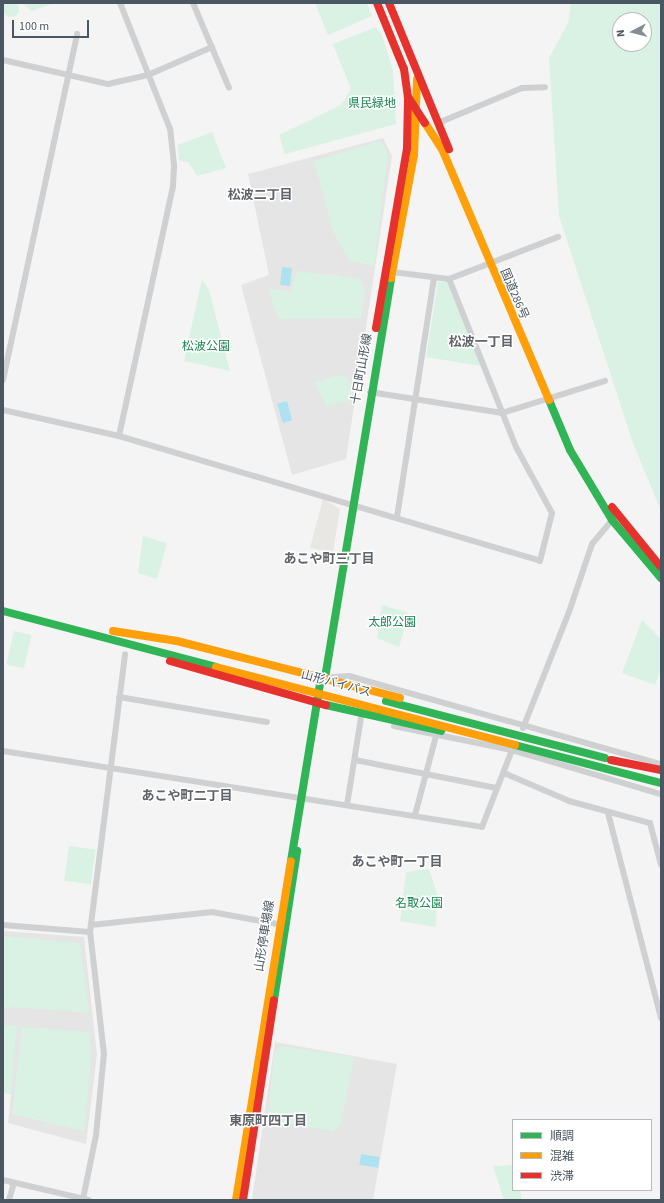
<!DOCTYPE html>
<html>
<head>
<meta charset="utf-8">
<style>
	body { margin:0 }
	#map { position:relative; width:664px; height:1203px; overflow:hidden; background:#f4f4f4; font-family:"Source Sans 3","Noto Sans JP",sans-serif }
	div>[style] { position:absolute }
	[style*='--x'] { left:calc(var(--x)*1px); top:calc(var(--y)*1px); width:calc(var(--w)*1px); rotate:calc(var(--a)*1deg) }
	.commercial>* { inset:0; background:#e8e7e3 }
	.education>* { inset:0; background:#e6e5e6 }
	.green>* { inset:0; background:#d9f2e3; transform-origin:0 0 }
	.round { border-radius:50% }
	.water>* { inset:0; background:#aee2f0; transform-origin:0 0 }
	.street>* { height:6px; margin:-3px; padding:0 3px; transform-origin:3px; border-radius:3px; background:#ced0d2 }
	.fast>* { height:8px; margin:-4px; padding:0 4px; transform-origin:4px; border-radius:4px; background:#30b455 }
	.slow>* { height:8px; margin:-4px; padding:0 4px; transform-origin:4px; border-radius:4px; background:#ff9f0a }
	.jam>* { height:8px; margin:-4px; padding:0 4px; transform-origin:4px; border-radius:4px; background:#e5322d }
	span { translate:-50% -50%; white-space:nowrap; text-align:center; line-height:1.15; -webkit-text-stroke:3px #fff; paint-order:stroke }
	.park-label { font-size:12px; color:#17864f }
	.street-label { font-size:12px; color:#4a5661 }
	.neighbourhood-label { font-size:13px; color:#5f6368; font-weight:700 }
	.frame { position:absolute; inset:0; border:4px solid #4a5661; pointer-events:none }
	.legend { position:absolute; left:512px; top:1119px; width:140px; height:72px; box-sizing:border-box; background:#fff; border:1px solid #b7bbc0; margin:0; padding:5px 7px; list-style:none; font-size:12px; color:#4a5661 }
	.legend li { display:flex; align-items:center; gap:8px; height:20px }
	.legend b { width:20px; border:1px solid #b7bbc0 }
	.north { position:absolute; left:612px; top:12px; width:40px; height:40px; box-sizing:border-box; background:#fff; border:1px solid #b7bbc0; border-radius:50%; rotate:263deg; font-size:11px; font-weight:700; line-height:16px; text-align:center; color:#4a5661 }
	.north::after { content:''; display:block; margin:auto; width:14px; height:18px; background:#868d94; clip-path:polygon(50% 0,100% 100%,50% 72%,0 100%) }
	.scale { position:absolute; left:12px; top:20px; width:77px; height:18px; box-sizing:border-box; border:2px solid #4a5661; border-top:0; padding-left:5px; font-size:12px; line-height:14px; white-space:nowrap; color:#4a5661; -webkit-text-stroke:3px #fff; paint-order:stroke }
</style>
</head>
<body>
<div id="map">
	<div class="commercial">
		<div style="clip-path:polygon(323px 499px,340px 509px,333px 552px,310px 548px)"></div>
	</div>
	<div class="education">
		<div style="clip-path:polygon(383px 138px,392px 156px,346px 459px,292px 475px,241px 285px,269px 275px,248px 174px)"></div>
		<div style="clip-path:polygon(3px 931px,84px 937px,97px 1055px,86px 1144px,8px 1123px,11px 1094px,3px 1093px)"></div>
		<div style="clip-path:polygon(275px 1042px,397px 1064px,373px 1200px,252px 1200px)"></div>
	</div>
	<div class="green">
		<div class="round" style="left:3px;top:1px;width:16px;height:16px"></div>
		<div style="clip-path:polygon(21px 3px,54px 3px,32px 11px)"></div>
		<div style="clip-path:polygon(315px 3px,367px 3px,372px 16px,328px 35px)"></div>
		<div style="clip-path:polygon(evenodd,571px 3px,661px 3px,661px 511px,633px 443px,559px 216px,549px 58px,568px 23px,571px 3px,620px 20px,644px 20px,644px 44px,620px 44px,620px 20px)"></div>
		<div style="clip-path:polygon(376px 27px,382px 35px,393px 71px,396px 124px,285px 154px,279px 135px,341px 105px,351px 89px,333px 44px)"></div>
		<div style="clip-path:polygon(212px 132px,226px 168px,197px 176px,189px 163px,179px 160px,178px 145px)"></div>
		<div style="clip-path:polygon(380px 141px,388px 153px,374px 266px,349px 260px,346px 255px,333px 231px,314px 161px)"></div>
		<div style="clip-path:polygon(296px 271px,360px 278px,365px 290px,361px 318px,278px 319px,268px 288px,292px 292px)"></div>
		<div style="clip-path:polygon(202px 279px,209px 290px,230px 371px,184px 361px)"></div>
		<div style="clip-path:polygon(438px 282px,447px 282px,481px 366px,426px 357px)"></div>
		<div style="clip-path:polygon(336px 375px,347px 377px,352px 390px,351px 400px,326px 406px,315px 383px)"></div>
		<div style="clip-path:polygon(143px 536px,167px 543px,157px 579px,138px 573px)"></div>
		<div style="clip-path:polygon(382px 605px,409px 613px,399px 647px,377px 638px)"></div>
		<div style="clip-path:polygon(642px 620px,661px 639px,661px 669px,655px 685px,622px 673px)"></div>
		<div style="left:14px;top:631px;width:18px;height:34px;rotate:13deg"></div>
		<div style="left:69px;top:846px;width:27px;height:35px;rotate:8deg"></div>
		<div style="clip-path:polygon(429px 869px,437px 894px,436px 927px,400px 921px,406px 872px)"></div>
		<div style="clip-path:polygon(3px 936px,80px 943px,89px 1012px,3px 1007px)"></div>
		<div style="clip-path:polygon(3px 1025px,17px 1026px,11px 1093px,3px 1092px)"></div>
		<div style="clip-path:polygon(22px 1027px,89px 1032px,91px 1059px,84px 1131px,12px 1114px)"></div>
		<div style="clip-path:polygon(281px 1046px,354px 1057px,341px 1123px,333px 1131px,267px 1121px,275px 1051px)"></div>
		<div style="clip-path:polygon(513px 1165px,513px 1190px,520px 1190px,522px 1200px,504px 1200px,493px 1166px)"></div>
	</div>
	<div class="water">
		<div style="left:282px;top:267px;width:10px;height:18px;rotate:6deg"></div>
		<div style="left:287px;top:401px;width:20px;height:10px;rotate:75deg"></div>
		<div style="left:361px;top:1154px;width:19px;height:11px;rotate:9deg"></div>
	</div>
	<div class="street">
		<div style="--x:193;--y:3;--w:92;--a:67"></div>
		<div style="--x:3;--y:60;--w:108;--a:12.9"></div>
		<div style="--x:108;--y:84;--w:41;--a:-12.7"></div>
		<div style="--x:148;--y:75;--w:70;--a:-23.6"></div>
		<div style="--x:438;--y:123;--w:91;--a:-22.6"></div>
		<div style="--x:522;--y:88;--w:23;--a:-2"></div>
		<div style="--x:392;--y:272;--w:57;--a:7"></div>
		<div style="--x:449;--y:279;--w:117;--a:-21.1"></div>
		<div style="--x:3;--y:380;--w:354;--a:-77.9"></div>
		<div style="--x:370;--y:392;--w:134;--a:9"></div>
		<div style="--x:502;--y:413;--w:108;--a:-17.3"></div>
		<div style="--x:3;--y:410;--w:119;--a:12.6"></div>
		<div style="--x:119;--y:436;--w:439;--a:16.5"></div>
		<div style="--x:540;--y:561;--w:49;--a:-76"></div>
		<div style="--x:552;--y:513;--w:75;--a:-118.6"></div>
		<div style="--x:516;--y:447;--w:181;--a:-111.7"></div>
		<div style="--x:119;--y:436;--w:256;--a:-77.8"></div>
		<div style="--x:173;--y:186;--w:21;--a:-87"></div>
		<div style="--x:174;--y:165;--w:36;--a:-96"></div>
		<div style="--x:170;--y:129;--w:136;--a:-111.6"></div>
		<div style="--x:397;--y:517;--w:241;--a:-81.2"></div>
		<div style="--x:333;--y:677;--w:16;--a:-4"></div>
		<div style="--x:349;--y:676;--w:324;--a:15.8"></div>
		<div style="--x:119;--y:697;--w:150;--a:9.6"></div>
		<div style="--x:394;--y:726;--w:120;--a:11.5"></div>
		<div style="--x:512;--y:750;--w:155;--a:16.5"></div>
		<div style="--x:523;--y:728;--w:125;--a:-68.4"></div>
		<div style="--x:569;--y:612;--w:72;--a:-71.3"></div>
		<div style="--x:592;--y:544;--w:33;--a:-50"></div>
		<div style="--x:3;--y:751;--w:485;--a:9"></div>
		<div style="--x:482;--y:827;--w:83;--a:-68.7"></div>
		<div style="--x:355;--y:760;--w:144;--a:11.2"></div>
		<div style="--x:504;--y:773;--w:71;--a:23.3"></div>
		<div style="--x:569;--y:801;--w:84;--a:15.2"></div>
		<div style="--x:650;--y:823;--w:43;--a:75.3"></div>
		<div style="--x:347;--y:805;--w:88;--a:-80.9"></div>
		<div style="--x:608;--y:813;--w:212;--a:75.5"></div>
		<div style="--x:415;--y:815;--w:82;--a:-75.1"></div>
		<div style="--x:3;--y:925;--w:87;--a:4.6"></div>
		<div style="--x:91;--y:925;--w:122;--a:-6.1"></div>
		<div style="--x:212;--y:912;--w:72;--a:10.4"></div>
		<div style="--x:3;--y:1180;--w:88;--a:13.1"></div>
		<div style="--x:83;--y:1199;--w:65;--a:-78.5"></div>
		<div style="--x:96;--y:1135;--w:81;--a:-84.4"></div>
		<div style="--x:104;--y:1054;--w:123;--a:-96.5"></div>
		<div style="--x:90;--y:932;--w:280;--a:-82.8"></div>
		<div style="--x:9;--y:1200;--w:18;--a:-74"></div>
	</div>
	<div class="fast">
		<div style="--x:549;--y:400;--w:54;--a:67.2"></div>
		<div style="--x:570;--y:450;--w:82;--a:59"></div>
		<div style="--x:612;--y:520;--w:76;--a:49.8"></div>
		<div style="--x:3;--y:611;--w:220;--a:14.7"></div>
		<div style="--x:325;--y:678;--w:405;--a:-80.6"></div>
		<div style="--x:386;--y:701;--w:226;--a:14.6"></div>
		<div style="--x:326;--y:705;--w:118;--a:12.7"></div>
		<div style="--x:515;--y:745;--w:151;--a:14.6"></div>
		<div style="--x:291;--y:861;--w:186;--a:-80.7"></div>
		<div style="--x:274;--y:1000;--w:151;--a:-81.2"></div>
	</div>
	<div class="slow">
		<div style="--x:425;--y:123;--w:31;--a:57"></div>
		<div style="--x:442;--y:149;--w:273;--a:66.9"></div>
		<div style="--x:391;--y:278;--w:125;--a:-79.4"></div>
		<div style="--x:414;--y:155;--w:76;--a:-87.7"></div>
		<div style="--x:113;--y:631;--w:65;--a:8.9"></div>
		<div style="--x:177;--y:641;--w:230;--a:14.3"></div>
		<div style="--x:216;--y:667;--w:309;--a:14.6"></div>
		<div style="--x:236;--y:1200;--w:343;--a:-80.8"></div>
	</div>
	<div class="jam">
		<div style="--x:377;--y:3;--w:71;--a:67.8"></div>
		<div style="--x:404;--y:69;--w:28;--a:82"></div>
		<div style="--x:408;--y:97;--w:31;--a:57"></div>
		<div style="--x:389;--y:3;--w:158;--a:67.7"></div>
		<div style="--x:376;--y:328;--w:183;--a:-80.2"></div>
		<div style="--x:407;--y:148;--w:49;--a:-88.8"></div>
		<div style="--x:612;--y:507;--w:77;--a:50.8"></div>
		<div style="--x:170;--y:661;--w:162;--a:15.8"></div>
		<div style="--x:611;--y:760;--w:51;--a:11.3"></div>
		<div style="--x:243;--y:1200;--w:202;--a:-81.2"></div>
	</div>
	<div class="park-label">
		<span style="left:372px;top:104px">県民緑地</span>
		<span style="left:206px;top:347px">松波公園</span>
		<span style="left:392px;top:623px">太郎公園</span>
		<span style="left:419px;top:904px">名取公園</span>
	</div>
	<div class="street-label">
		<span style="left:514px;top:294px;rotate:67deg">国道286号</span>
		<span style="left:362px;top:369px;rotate:-80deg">十日町山形線</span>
		<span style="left:336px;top:684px;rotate:15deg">山形バイパス</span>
		<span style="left:265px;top:936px;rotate:-81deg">山形停車場線</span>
	</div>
	<div class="neighbourhood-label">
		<span style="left:260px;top:195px">松波二丁目</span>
		<span style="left:481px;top:342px">松波一丁目</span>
		<span style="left:329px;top:559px">あこや町三丁目</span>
		<span style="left:187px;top:796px">あこや町二丁目</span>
		<span style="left:397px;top:862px">あこや町一丁目</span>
		<span style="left:268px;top:1121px">東原町四丁目</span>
	</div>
	<div class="frame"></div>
	<ul class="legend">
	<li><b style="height:5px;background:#30b455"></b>順調</li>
	<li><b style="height:5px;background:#ff9f0a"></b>混雑</li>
	<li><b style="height:5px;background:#e5322d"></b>渋滞</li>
	</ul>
	<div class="north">N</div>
	<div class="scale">100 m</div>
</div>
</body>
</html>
